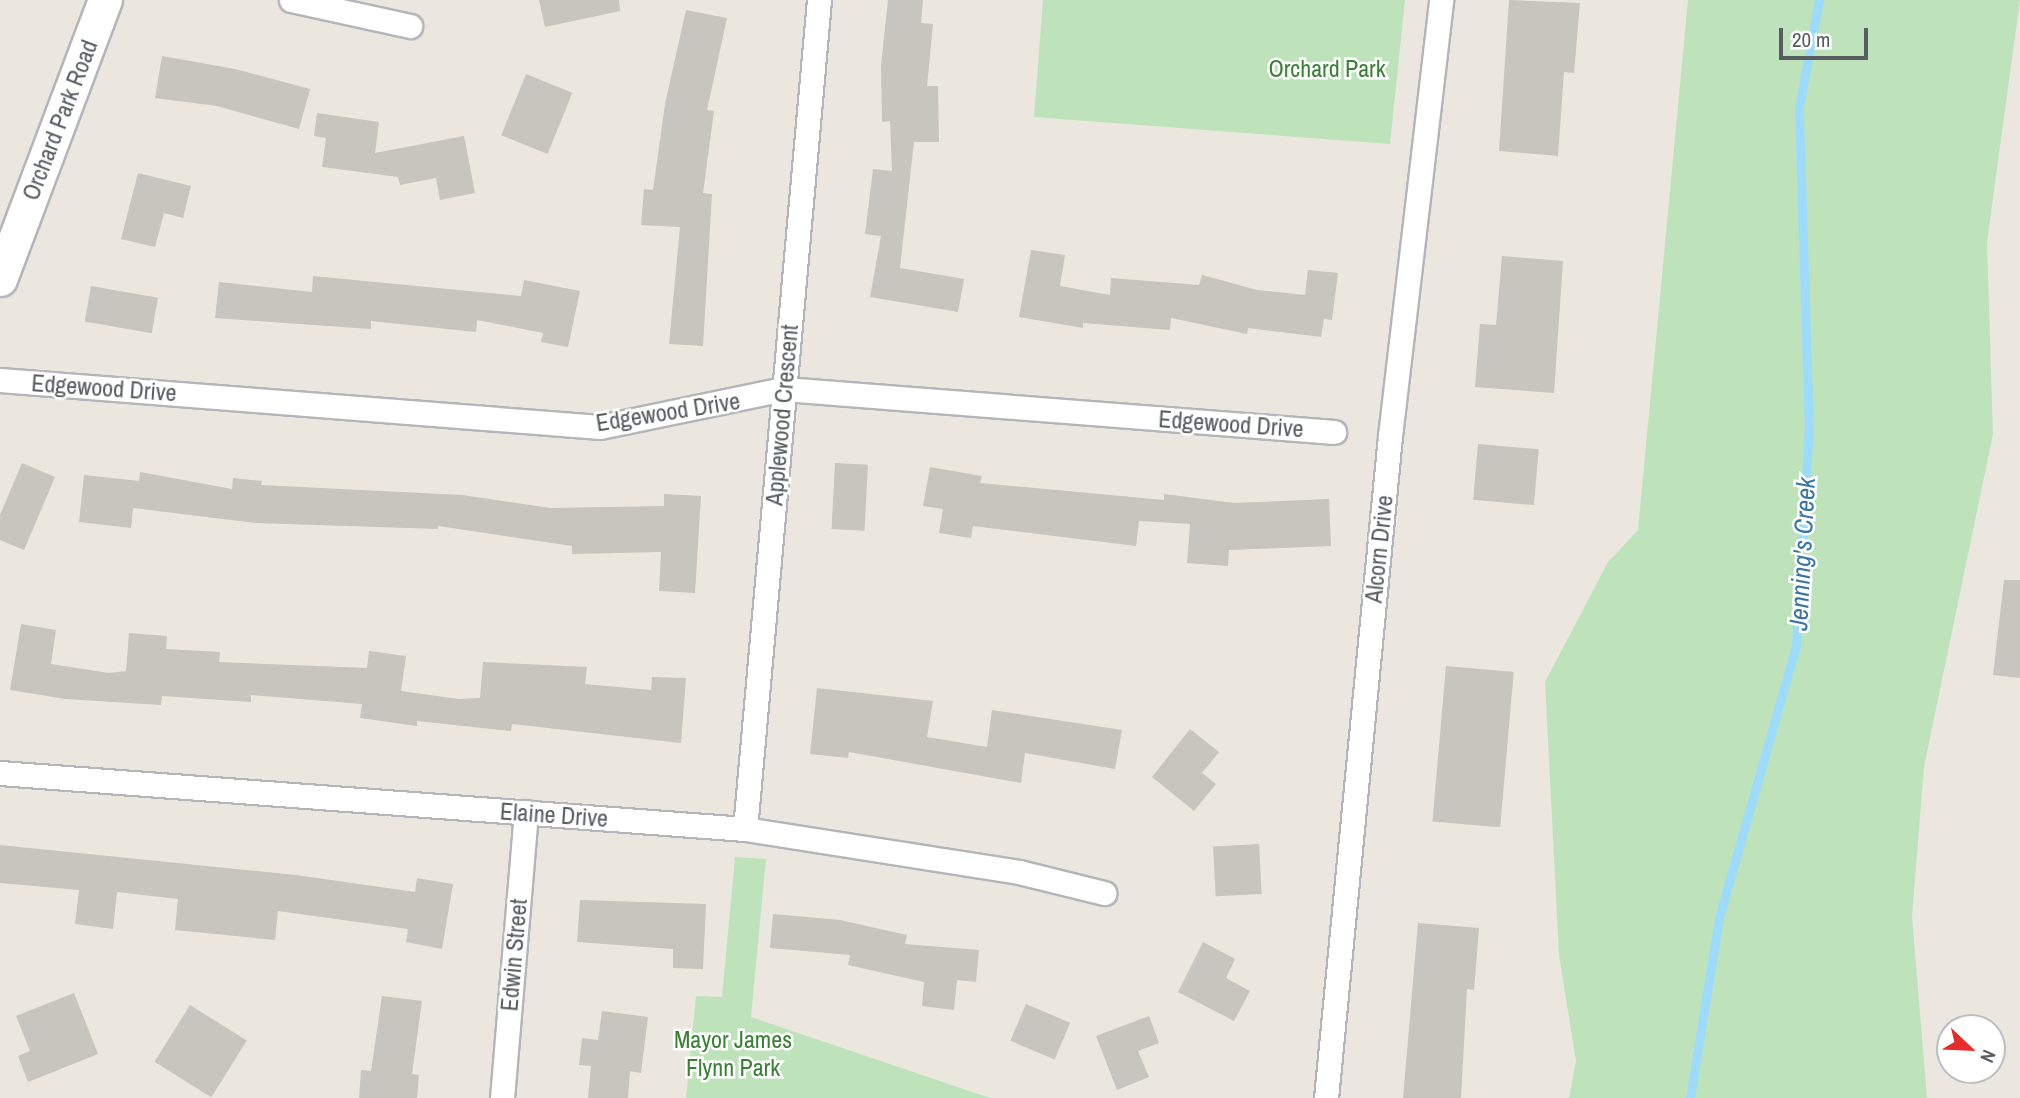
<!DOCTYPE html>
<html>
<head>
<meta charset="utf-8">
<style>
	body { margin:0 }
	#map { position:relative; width:2020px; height:1098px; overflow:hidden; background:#ebe7df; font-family:"Archivo Narrow",sans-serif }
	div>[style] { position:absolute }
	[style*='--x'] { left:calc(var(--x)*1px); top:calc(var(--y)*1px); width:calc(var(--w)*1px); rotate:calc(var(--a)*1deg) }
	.green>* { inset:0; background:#bee3bb }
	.stream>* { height:9px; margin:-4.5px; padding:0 4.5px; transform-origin:4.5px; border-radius:4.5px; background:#9ddbfd }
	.building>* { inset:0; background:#c8c4be; transform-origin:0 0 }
	.roads { filter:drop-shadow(2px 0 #b2b6ba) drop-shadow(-2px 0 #b2b6ba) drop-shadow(0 2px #b2b6ba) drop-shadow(0 -2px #b2b6ba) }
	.street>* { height:23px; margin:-11.5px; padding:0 11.5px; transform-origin:11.5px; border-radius:11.5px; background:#fff }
	.secondary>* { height:33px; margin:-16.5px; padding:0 16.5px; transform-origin:16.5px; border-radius:16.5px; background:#fff }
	span { translate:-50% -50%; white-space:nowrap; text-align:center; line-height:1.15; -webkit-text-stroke:5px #fff; paint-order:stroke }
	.park-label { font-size:24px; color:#388135 }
	.street-label { font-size:24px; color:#585c60 }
	.water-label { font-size:26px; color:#3a76a5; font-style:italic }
	.north { position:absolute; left:1936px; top:1014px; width:70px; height:70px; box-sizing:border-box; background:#fff; border:2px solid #bcbebf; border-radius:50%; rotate:113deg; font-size:19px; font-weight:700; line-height:28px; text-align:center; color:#585c60 }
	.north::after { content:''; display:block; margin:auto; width:24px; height:32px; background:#e52b2b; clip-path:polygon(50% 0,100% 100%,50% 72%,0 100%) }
	.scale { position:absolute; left:1779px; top:28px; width:89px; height:32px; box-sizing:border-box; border:4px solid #585c60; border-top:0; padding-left:9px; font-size:21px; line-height:24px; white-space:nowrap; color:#585c60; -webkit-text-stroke:5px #fff; paint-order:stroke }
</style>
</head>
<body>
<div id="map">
	<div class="green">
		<div style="clip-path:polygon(1043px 0,1405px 0,1390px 144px,1034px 117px)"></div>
		<div style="clip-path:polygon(1688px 0,2020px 0,1987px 242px,1993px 434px,1924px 767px,1912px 916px,1927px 1098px,1569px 1098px,1576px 1061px,1559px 955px,1545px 682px,1608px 562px,1638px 530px)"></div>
		<div style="clip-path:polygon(735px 857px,766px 859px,751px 1017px,990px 1098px,686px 1098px,696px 996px,722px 997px)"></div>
	</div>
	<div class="stream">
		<div style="--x:1690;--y:1098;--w:182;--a:-80.8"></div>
		<div style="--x:1719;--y:918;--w:283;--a:-74.2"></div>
		<div style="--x:1796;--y:646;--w:216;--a:-86.6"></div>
		<div style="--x:1809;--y:430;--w:323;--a:-91.8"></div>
		<div style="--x:1799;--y:107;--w:109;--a:-79.4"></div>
	</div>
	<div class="building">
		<div style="clip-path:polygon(539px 0,619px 0,620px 11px,545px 27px)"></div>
		<div style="clip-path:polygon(888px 0,923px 0,921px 23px,933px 24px,927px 86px,938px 86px,939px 142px,914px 142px,900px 268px,964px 279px,958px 312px,870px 297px,881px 236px,865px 234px,873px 169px,892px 171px,890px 121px,882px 122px,881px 65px)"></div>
		<div style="clip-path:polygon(1509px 0,1580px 3px,1574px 73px,1564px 72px,1558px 156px,1499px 151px)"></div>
		<div style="clip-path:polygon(686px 10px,727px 18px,707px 110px,714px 111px,703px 193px,712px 194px,703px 346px,669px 344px,680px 227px,641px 225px,644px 189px,653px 190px,665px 104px)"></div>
		<div style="clip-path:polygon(162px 56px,235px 69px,310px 89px,299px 129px,217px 106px,155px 98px)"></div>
		<div style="left:526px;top:74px;width:50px;height:66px;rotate:22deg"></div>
		<div style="clip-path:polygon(317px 113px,379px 122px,375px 153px,464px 136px,475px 193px,440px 200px,436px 178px,400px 185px,398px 177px,322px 167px,326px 138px,314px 136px)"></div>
		<div style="clip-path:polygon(138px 173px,191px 186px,183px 218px,164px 213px,155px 247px,121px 239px)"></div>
		<div style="clip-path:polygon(1031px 250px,1065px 255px,1060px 286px,1110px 295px,1111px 278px,1199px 285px,1202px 275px,1257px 290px,1305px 295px,1308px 270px,1338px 273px,1332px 320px,1324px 319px,1321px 337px,1248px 328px,1247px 334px,1171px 318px,1170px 330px,1083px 323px,1083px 328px,1019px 317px)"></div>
		<div style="clip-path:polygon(1502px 256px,1563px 261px,1554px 393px,1475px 387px,1480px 324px,1496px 325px)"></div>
		<div style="clip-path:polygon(313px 276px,521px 296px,524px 280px,580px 291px,568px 347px,541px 342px,543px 333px,477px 320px,476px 332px,371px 321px,371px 329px,215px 318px,219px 282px,312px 292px)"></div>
		<div style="left:91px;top:286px;width:68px;height:36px;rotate:10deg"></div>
		<div style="left:1478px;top:444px;width:61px;height:56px;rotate:5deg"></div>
		<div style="clip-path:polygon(22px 463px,55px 477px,24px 550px,0 540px,0 515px)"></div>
		<div style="left:835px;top:463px;width:33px;height:66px;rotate:3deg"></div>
		<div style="clip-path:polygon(930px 467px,982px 476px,980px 483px,1164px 500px,1164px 494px,1234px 503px,1329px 499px,1331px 546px,1229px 550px,1228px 566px,1187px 563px,1190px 524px,1139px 521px,1136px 546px,973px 526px,971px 538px,939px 533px,943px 509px,923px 506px)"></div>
		<div style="clip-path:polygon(140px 472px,232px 489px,233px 478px,262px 481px,261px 485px,462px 495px,550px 508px,664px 506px,664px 494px,701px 496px,695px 593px,659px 591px,661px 552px,572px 554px,572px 546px,438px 526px,438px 529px,256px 523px,133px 508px,131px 528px,79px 522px,84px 475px,139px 481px)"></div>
		<div style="clip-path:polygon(2004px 580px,2020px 580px,2020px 678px,1993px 675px)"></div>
		<div style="clip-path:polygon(21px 624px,56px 630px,51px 664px,109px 673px,126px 671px,129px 633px,167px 636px,166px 649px,220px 652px,219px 662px,367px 668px,369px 651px,406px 656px,401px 691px,459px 699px,480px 698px,483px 662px,587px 667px,585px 684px,651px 690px,652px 677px,686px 678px,681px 743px,512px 724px,511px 731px,417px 721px,417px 726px,360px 718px,362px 704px,251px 695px,251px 702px,162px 696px,161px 705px,65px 699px,10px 690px)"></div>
		<div style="left:1446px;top:666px;width:68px;height:156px;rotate:5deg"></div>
		<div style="clip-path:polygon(817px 688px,933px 701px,927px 737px,987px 747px,992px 710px,1122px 730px,1115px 769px,1025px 753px,1021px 783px,849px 752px,848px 758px,810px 754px)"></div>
		<div style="clip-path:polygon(1190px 729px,1219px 752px,1202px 773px,1216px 784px,1194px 811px,1152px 777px)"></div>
		<div style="left:1259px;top:844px;width:50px;height:46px;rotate:87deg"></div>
		<div style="clip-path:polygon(0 845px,296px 875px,415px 892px,417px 878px,453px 884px,442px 949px,406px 942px,408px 929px,278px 911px,275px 940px,175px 930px,178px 899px,117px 892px,113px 929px,75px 924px,79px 890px,0 883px)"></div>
		<div style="clip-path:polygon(580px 900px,706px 904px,703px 969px,673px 968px,673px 949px,577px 942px)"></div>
		<div style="clip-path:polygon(773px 914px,840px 920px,907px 935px,905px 944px,979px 950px,976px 982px,957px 980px,954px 1010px,922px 1006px,924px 982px,848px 965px,850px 955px,770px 948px)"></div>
		<div style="clip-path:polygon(1418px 923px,1479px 928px,1474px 990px,1467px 989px,1461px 1098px,1403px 1098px)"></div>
		<div style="clip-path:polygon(1203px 942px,1235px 959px,1226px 978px,1250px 991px,1234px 1021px,1178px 992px)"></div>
		<div style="clip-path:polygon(74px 993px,98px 1054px,28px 1082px,18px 1056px,30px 1051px,16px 1016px)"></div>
		<div style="clip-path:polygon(382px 996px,422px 1001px,412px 1074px,419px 1075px,417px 1098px,359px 1098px,361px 1070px,371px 1071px)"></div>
		<div style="left:1026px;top:1004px;width:48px;height:40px;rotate:23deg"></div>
		<div style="left:190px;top:1005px;width:67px;height:67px;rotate:32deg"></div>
		<div style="clip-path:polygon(602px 1011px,648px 1017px,641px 1073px,630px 1071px,628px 1098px,588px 1098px,591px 1066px,579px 1065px,582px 1038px,598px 1040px)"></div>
		<div style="clip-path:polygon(1149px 1016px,1159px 1043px,1138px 1051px,1149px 1077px,1117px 1090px,1096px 1036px)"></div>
	</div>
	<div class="roads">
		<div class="street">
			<div style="--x:291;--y:0;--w:122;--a:12.3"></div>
			<div style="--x:0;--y:380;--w:602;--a:4.48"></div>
			<div style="--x:600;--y:427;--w:188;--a:-11.7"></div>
			<div style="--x:784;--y:389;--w:552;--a:4.47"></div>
			<div style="--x:0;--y:773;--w:747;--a:4.3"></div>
			<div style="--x:745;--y:829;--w:277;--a:8.9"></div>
			<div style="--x:1019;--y:872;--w:88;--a:13.9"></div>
			<div style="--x:745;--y:829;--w:832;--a:-84.9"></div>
			<div style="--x:502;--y:1098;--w:287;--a:-85.2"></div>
			<div style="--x:1326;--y:1098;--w:665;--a:-84.48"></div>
			<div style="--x:1390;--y:436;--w:439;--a:-83.3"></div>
		</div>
		<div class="secondary">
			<div style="--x:0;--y:279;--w:298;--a:-69.4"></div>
		</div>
	</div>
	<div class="park-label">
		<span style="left:1327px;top:69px">Orchard Park</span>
		<span style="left:733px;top:1054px">Mayor James<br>Flynn Park</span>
	</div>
	<div class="street-label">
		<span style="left:60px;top:120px;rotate:-69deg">Orchard Park Road</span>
		<span style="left:104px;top:388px;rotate:4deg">Edgewood Drive</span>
		<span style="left:668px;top:412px;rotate:-9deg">Edgewood Drive</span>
		<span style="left:782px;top:415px;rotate:-85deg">Applewood Crescent</span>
		<span style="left:1231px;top:424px;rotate:4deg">Edgewood Drive</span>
		<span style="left:1379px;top:549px;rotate:-84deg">Alcorn Drive</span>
		<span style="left:554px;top:815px;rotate:4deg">Elaine Drive</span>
		<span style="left:514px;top:955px;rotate:-85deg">Edwin Street</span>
	</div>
	<div class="water-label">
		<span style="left:1802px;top:554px;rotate:-87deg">Jenning's Creek</span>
	</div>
	<div class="north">N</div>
	<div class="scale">20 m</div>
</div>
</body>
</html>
